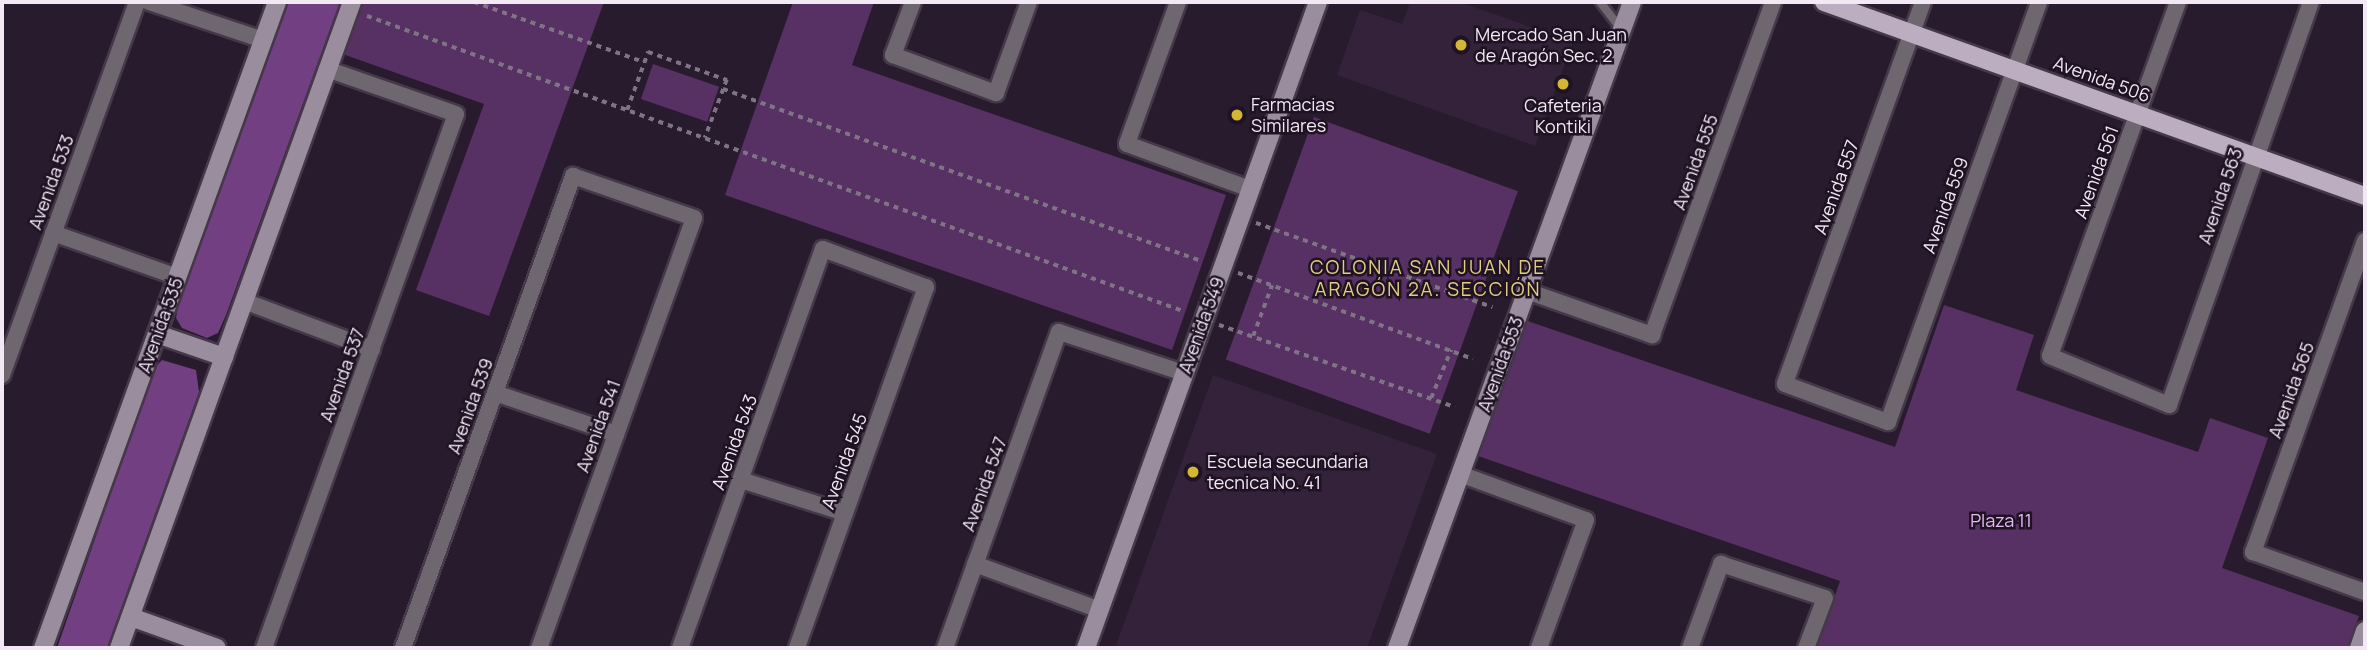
<!DOCTYPE html>
<html>
<head>
<meta charset="utf-8">
<style>
	body { margin:0 }
	#map { position:relative; width:2367px; height:650px; overflow:hidden; background:#281b2d; font-family:Manrope,sans-serif }
	div>[style] { position:absolute }
	[style*='--x'] { left:calc(var(--x)*1px); top:calc(var(--y)*1px); width:calc(var(--w)*1px); rotate:calc(var(--a)*1deg) }
	.built>* { inset:0; background:#332239 }
	.green>* { inset:0; background:#573164; transform-origin:0 0 }
	.forest>* { inset:0; background:#723f83 }
	.path>* { height:3.5px; margin-top:-1.75px; transform-origin:0; background:repeating-linear-gradient(90deg,#7f7484 0 5px,transparent 0 10px) }
	.roads { filter:drop-shadow(2px 0 #443849) drop-shadow(-2px 0 #443849) drop-shadow(0 2px #443849) drop-shadow(0 -2px #443849) }
	.lane>* { height:8px; margin:-4px; padding:0 4px; transform-origin:4px; border-radius:4px; background:#6e6770 }
	.street>* { height:16px; margin:-8px; padding:0 8px; transform-origin:8px; border-radius:8px; background:#6e6770 }
	.secondary>* { height:18px; margin:-9px; padding:0 9px; transform-origin:9px; border-radius:9px; background:#9a8e9e }
	.primary>* { height:18px; margin:-9px; padding:0 9px; transform-origin:9px; border-radius:9px; background:#bcadc1 }
	.dots>* { width:19px; height:19px; translate:-50% -50%; box-sizing:border-box; border:4px solid #1f1223; border-radius:50% }
	span { translate:-50% -50%; white-space:nowrap; text-align:center; line-height:1.15; -webkit-text-stroke:5px #1f1223; paint-order:stroke }
	.poi-label { font-size:18px; color:#f2e9f5 }
	.left { translate:0 -50%; text-align:left }
	.street-label { font-size:18px; color:#f2e9f5 }
	.park-label { font-size:18px; color:#e5bbf4 }
	.neighbourhood-label { font-size:19px; color:#e2cd80; letter-spacing:2px }
	.frame { position:absolute; inset:0; border:4px solid #f2e9f5; pointer-events:none }
</style>
</head>
<body>
<div id="map">
	<div class="built">
		<div style="clip-path:polygon(1410px 2px,1460px 2px,1573px 42px,1535px 146px,1337px 75px,1360px 10px,1402px 24px)"></div>
		<div style="clip-path:polygon(1213px 375px,1437px 454px,1367px 648px,1115px 648px)"></div>
	</div>
	<div class="green">
		<div style="clip-path:polygon(352px 2px,604px 2px,489px 316px,416px 290px,484px 104px,334px 51px)"></div>
		<div style="clip-path:polygon(793px 2px,874px 2px,852px 65px,1226px 195px,1172px 350px,725px 195px)"></div>
		<div style="left:653px;top:64px;width:70px;height:37px;rotate:19deg"></div>
		<div style="left:1314px;top:117px;width:217px;height:258px;rotate:20deg"></div>
		<div style="clip-path:polygon(1944px 305px,2034px 335px,2016px 390px,2198px 452px,2210px 418px,2268px 438px,2222px 568px,2359px 616px,2348px 648px,1817px 648px,1840px 581px,1475px 455px,1522px 319px,1895px 447px)"></div>
	</div>
	<div class="forest">
		<div style="clip-path:polygon(277px 2px,340px 2px,226px 315px,218px 333px,207px 338px,182px 328px,176px 318px,178px 306px)"></div>
		<div style="clip-path:polygon(162px 360px,196px 370px,199px 392px,107px 648px,57px 648px,154px 369px)"></div>
	</div>
	<div class="path">
		<div style="--x:474;--y:2;--w:179;--a:19.5"></div>
		<div style="--x:367;--y:16;--w:868;--a:19.88"></div>
		<div style="--x:723;--y:89;--w:508;--a:19.79"></div>
		<div style="--x:627;--y:110;--w:62;--a:-70.1"></div>
		<div style="--x:648;--y:52;--w:84;--a:19.5"></div>
		<div style="--x:727;--y:80;--w:62;--a:110.8"></div>
		<div style="--x:1256;--y:223;--w:251;--a:19.6"></div>
		<div style="--x:1238;--y:273;--w:250;--a:20.1"></div>
		<div style="--x:1219;--y:325;--w:250;--a:19.2"></div>
		<div style="--x:1253;--y:336;--w:54;--a:-69.6"></div>
		<div style="--x:1431;--y:398;--w:52;--a:-67.4"></div>
		<div style="--x:2328;--y:648;--w:5;--a:0"></div>
	</div>
	<div class="roads">
		<div class="lane">
			<div style="--x:1600;--y:2;--w:36;--a:52"></div>
		</div>
		<div class="street">
			<div style="--x:149;--y:2;--w:120;--a:18.4"></div>
			<div style="--x:913;--y:2;--w:57;--a:110.7"></div>
			<div style="--x:893;--y:55;--w:110;--a:20.3"></div>
			<div style="--x:996;--y:93;--w:97;--a:-70.1"></div>
			<div style="--x:1178;--y:2;--w:151;--a:109.8"></div>
			<div style="--x:1127;--y:144;--w:131;--a:20.1"></div>
			<div style="--x:1923;--y:2;--w:406;--a:109.9"></div>
			<div style="--x:1785;--y:384;--w:110;--a:20.3"></div>
			<div style="--x:1888;--y:422;--w:446;--a:-70.2"></div>
			<div style="--x:2178;--y:2;--w:376;--a:109.9"></div>
			<div style="--x:2050;--y:356;--w:129;--a:22.4"></div>
			<div style="--x:2169;--y:405;--w:427;--a:-70.6"></div>
			<div style="--x:53;--y:233;--w:132;--a:19.5"></div>
			<div style="--x:2365;--y:241;--w:331;--a:109.8"></div>
			<div style="--x:2253;--y:552;--w:119;--a:19.7"></div>
			<div style="--x:1527;--y:291;--w:133;--a:19.4"></div>
			<div style="--x:1652;--y:335;--w:354;--a:-70"></div>
			<div style="--x:244;--y:301;--w:137;--a:20.6"></div>
			<div style="--x:2;--y:375;--w:397;--a:-70.1"></div>
			<div style="--x:495;--y:393;--w:128;--a:18.7"></div>
			<div style="--x:1460;--y:474;--w:134;--a:20.1"></div>
			<div style="--x:1586;--y:520;--w:136;--a:110.2"></div>
			<div style="--x:741;--y:480;--w:109;--a:17.6"></div>
			<div style="--x:975;--y:564;--w:133;--a:20.2"></div>
			<div style="--x:264;--y:648;--w:567;--a:-70.22"></div>
			<div style="--x:456;--y:114;--w:137;--a:-160.8"></div>
			<div style="--x:403;--y:648;--w:502;--a:-70.19"></div>
			<div style="--x:573;--y:176;--w:128;--a:19.1"></div>
			<div style="--x:694;--y:218;--w:457;--a:109.8"></div>
			<div style="--x:680;--y:648;--w:424;--a:-70.3"></div>
			<div style="--x:823;--y:249;--w:110;--a:20.3"></div>
			<div style="--x:926;--y:287;--w:383;--a:109.7"></div>
			<div style="--x:945;--y:648;--w:336;--a:-70.2"></div>
			<div style="--x:1059;--y:332;--w:132;--a:18.2"></div>
			<div style="--x:1690;--y:648;--w:90;--a:-69.7"></div>
			<div style="--x:1721;--y:564;--w:109;--a:18.1"></div>
			<div style="--x:1825;--y:598;--w:53;--a:110.8"></div>
		</div>
		<div class="secondary">
			<div style="--x:157;--y:334;--w:71;--a:18.9"></div>
			<div style="--x:131;--y:617;--w:91;--a:19.8"></div>
			<div style="--x:43;--y:648;--w:687;--a:-70.09"></div>
			<div style="--x:119;--y:648;--w:687;--a:-70.17"></div>
			<div style="--x:1086;--y:648;--w:686;--a:-70.25"></div>
			<div style="--x:1397;--y:648;--w:687;--a:-70.01"></div>
			<div style="--x:2359;--y:648;--w:18;--a:-71"></div>
		</div>
		<div class="primary">
			<div style="--x:1824;--y:2;--w:575;--a:19.73"></div>
		</div>
	</div>
	<div class="dots">
		<div style="left:1461px;top:45px;background:#d4b635"></div>
		<div style="left:1563px;top:84px;background:#d4b635"></div>
		<div style="left:1237px;top:115px;background:#d4b635"></div>
		<div style="left:1193px;top:472px;background:#d4b635"></div>
	</div>
	<div class="poi-label">
		<span class="left" style="left:1475px;top:45px">Mercado San Juan<br>de Aragón Sec. 2</span>
		<span class="left" style="left:1251px;top:115px">Farmacias<br>Similares</span>
		<span style="left:1563px;top:116px">Cafeteria<br>Kontiki</span>
		<span class="left" style="left:1207px;top:472px">Escuela secundaria<br>tecnica No. 41</span>
	</div>
	<div class="street-label">
		<span style="left:2102px;top:79px;rotate:20deg">Avenida 506</span>
		<span style="left:1695px;top:162px;rotate:-70deg">Avenida 555</span>
		<span style="left:2096px;top:172px;rotate:-70deg">Avenida 561</span>
		<span style="left:51px;top:182px;rotate:-70deg">Avenida 533</span>
		<span style="left:1836px;top:187px;rotate:-70deg">Avenida 557</span>
		<span style="left:2220px;top:196px;rotate:-71deg">Avenida 563</span>
		<span style="left:1945px;top:205px;rotate:-70deg">Avenida 559</span>
		<span style="left:160px;top:325px;rotate:-70deg">Avenida 535</span>
		<span style="left:1201px;top:325px;rotate:-70deg">Avenida 549</span>
		<span style="left:1500px;top:364px;rotate:-70deg">Avenida 553</span>
		<span style="left:342px;top:375px;rotate:-70deg">Avenida 537</span>
		<span style="left:2291px;top:390px;rotate:-70deg">Avenida 565</span>
		<span style="left:470px;top:406px;rotate:-70deg">Avenida 539</span>
		<span style="left:598px;top:426px;rotate:-70deg">Avenida 541</span>
		<span style="left:734px;top:442px;rotate:-70deg">Avenida 543</span>
		<span style="left:844px;top:461px;rotate:-70deg">Avenida 545</span>
		<span style="left:984px;top:484px;rotate:-70deg">Avenida 547</span>
	</div>
	<div class="park-label">
		<span style="left:2001px;top:520px">Plaza 11</span>
	</div>
	<div class="neighbourhood-label">
		<span style="left:1428px;top:279px">COLONIA SAN JUAN DE<br>ARAGÓN 2A. SECCIÓN</span>
	</div>
	<div class="frame"></div>
</div>
</body>
</html>
